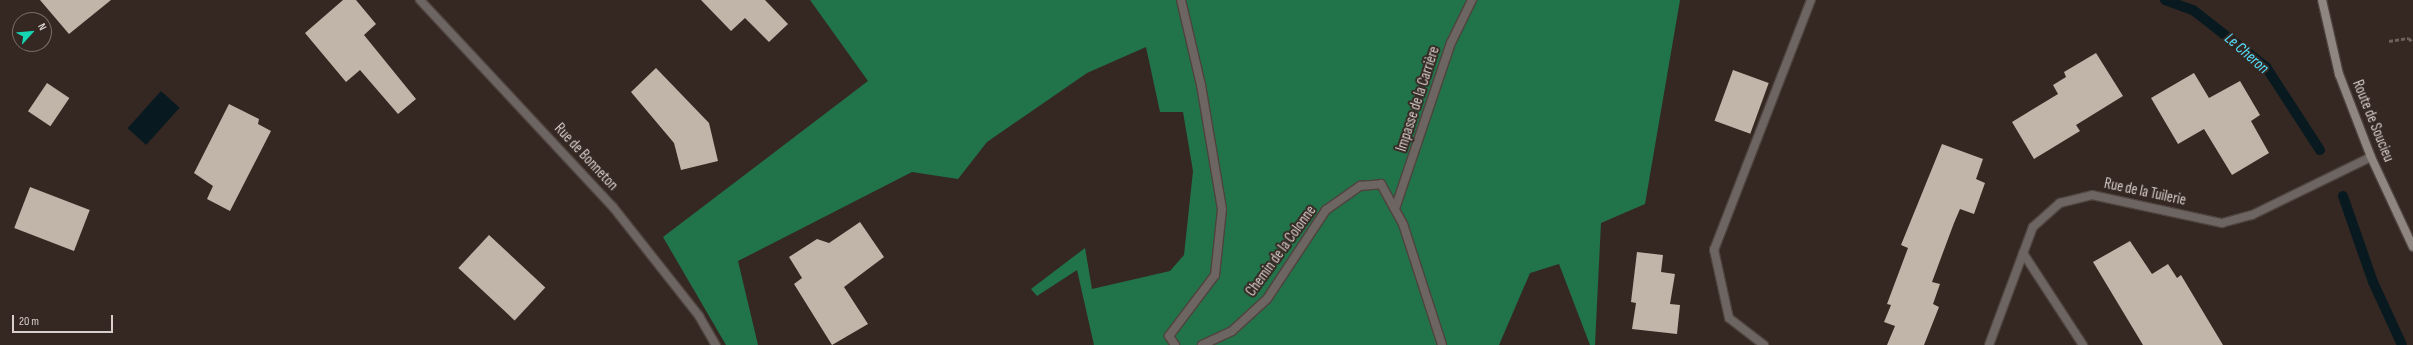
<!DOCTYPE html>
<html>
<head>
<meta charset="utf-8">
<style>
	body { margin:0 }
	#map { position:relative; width:2413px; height:345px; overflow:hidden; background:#352823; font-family:"Sofia Sans Condensed",sans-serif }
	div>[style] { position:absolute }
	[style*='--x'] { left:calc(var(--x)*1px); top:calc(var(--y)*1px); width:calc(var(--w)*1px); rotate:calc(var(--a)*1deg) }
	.forest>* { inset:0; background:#21734a }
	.water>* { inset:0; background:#081a1f; transform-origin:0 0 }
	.stream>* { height:10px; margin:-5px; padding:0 5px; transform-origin:5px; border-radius:5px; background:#081a1f }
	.building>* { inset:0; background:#c1b5a9; transform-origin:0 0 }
	.path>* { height:2.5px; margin-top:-1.25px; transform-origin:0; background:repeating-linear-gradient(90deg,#6b605b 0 4px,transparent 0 6px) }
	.roads { filter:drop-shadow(1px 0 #4f433e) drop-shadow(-1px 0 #4f433e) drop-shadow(0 1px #4f433e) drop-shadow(0 -1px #4f433e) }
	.street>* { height:8px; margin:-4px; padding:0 4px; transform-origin:4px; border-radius:4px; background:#6c6562 }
	.secondary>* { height:8px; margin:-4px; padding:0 4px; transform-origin:4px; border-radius:4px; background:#908681 }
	span { translate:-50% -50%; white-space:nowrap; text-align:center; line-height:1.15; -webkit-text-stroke:4px #352823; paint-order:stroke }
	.street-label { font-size:15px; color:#d9d0cd }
	.water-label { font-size:16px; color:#54e0ff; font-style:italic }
	.north { position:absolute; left:12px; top:12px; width:40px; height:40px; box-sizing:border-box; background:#352823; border:1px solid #776b67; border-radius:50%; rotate:63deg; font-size:11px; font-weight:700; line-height:16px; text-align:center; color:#d9d0cd }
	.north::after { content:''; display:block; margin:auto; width:14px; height:18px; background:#15d5b3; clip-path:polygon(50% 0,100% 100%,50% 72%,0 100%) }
	.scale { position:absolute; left:12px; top:315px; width:101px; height:18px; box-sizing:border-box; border:2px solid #d9d0cd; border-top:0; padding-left:5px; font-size:12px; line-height:14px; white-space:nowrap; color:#d9d0cd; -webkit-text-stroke:3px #352823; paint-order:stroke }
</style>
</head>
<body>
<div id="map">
	<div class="forest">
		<div style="clip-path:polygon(810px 0,1680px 0,1645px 204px,1601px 223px,1595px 345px,1590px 345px,1559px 264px,1530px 273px,1499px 345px,1094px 345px,1077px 270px,1037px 296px,1031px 289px,1085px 248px,1092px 289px,1170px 271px,1184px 255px,1193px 171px,1183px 112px,1160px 112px,1146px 47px,1087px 73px,987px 142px,958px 179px,912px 172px,738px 261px,758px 345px,726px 345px,663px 237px,868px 81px)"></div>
	</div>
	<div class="water">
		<div style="left:161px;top:91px;width:25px;height:50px;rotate:42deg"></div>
	</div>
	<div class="stream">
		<div style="--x:2165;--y:0;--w:30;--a:20"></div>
		<div style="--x:2193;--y:10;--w:93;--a:38"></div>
		<div style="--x:2266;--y:67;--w:99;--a:57"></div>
		<div style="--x:2343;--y:196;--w:91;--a:70.8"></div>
		<div style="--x:2373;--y:282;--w:69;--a:65.3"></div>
	</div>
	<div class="building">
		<div style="clip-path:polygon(40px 0,111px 0,69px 34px)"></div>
		<div style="clip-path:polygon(343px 0,356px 0,376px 24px,364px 35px,416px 99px,398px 114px,360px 70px,346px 82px,305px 33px)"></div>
		<div style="clip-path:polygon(701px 0,765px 0,788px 24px,769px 42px,745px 18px,731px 31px)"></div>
		<div style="clip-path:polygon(2096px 53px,2123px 96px,2076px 125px,2080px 131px,2034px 159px,2012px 122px,2058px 94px,2053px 85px,2066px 77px,2064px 72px)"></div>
		<div style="clip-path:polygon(656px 68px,709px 123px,718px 161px,681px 170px,674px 143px,631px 92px)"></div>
		<div style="left:1733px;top:70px;width:38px;height:54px;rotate:20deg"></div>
		<div style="clip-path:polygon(2194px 73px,2209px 98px,2240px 81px,2260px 115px,2251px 121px,2269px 153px,2232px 175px,2204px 129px,2178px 144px,2151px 98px)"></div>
		<div style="left:47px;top:83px;width:27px;height:34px;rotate:34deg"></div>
		<div style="clip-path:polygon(229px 104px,259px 119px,258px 124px,271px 131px,230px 211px,207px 199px,213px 186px,194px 173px)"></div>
		<div style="clip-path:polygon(1942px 144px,1983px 159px,1976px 179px,1985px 183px,1974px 214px,1960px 209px,1954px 223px,1932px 282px,1940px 284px,1933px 304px,1939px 307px,1924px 345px,1887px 345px,1895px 326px,1884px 322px,1891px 305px,1887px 304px,1908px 248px,1901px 245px)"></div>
		<div style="left:30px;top:187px;width:64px;height:44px;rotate:21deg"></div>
		<div style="clip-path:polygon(860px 222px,884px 257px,844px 287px,868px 324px,832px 345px,794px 284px,802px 278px,789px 257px,817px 239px,829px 243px)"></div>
		<div style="left:489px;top:235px;width:77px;height:45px;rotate:43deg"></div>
		<div style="clip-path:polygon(2130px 241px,2152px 274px,2168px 264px,2177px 278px,2181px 275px,2223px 345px,2143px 345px,2093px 262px)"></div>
		<div style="clip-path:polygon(1637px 252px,1663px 255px,1661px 272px,1675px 274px,1670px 304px,1680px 305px,1677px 334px,1632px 329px,1636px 303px,1631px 302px)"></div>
	</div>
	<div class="path">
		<div style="--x:2389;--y:41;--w:20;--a:-9"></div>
		<div style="--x:2409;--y:38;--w:6;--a:51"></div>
	</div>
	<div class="roads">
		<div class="street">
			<div style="--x:420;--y:0;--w:283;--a:47"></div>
			<div style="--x:613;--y:207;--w:139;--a:51.7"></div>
			<div style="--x:699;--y:316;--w:34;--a:60"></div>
			<div style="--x:1395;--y:209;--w:175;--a:-71.4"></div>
			<div style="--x:1451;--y:43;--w:48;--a:-64"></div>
			<div style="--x:2023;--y:253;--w:110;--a:56.9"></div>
			<div style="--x:1175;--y:345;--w:11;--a:-124"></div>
			<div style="--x:1169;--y:336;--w:76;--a:-53"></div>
			<div style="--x:1215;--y:275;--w:66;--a:-83.9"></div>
			<div style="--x:1222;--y:209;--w:126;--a:-99.6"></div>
			<div style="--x:1201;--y:85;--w:87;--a:-103.2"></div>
			<div style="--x:1202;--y:345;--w:33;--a:-25"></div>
			<div style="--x:1232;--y:331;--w:47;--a:-42.4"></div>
			<div style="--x:1267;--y:299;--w:107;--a:-56.5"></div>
			<div style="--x:1326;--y:210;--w:42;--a:-35.2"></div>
			<div style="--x:1360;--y:186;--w:21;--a:-5"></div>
			<div style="--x:1381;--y:184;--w:46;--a:61.2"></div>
			<div style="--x:1403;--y:224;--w:127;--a:72.1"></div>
			<div style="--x:1764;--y:345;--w:44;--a:-142.4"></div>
			<div style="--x:1729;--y:318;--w:70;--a:-102.4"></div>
			<div style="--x:1714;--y:250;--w:268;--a:-68.8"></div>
			<div style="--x:1989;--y:345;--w:126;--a:-69.6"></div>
			<div style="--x:2033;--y:227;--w:36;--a:-42"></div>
			<div style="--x:2060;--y:203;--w:33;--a:-14"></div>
			<div style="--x:2092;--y:195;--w:133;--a:12.2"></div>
			<div style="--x:2222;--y:223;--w:31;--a:-15"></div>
			<div style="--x:2252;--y:215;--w:132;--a:-26"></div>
		</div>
		<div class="secondary">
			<div style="--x:2322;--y:0;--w:76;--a:77.1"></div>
			<div style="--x:2339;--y:74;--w:89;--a:68.9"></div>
			<div style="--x:2371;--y:157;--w:99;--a:65"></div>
		</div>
	</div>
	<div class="street-label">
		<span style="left:1418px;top:99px;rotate:-72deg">Impasse de la Carrière</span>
		<span style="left:2373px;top:121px;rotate:68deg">Route de Soucieu</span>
		<span style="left:586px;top:157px;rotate:47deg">Rue de Bonneton</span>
		<span style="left:2145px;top:192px;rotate:12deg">Rue de la Tuilerie</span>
		<span style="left:1281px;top:251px;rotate:-54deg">Chemin de la Colonne</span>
	</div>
	<div class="water-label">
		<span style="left:2246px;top:54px;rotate:41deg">Le Cheron</span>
	</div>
	<div class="north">N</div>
	<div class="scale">20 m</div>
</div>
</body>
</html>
